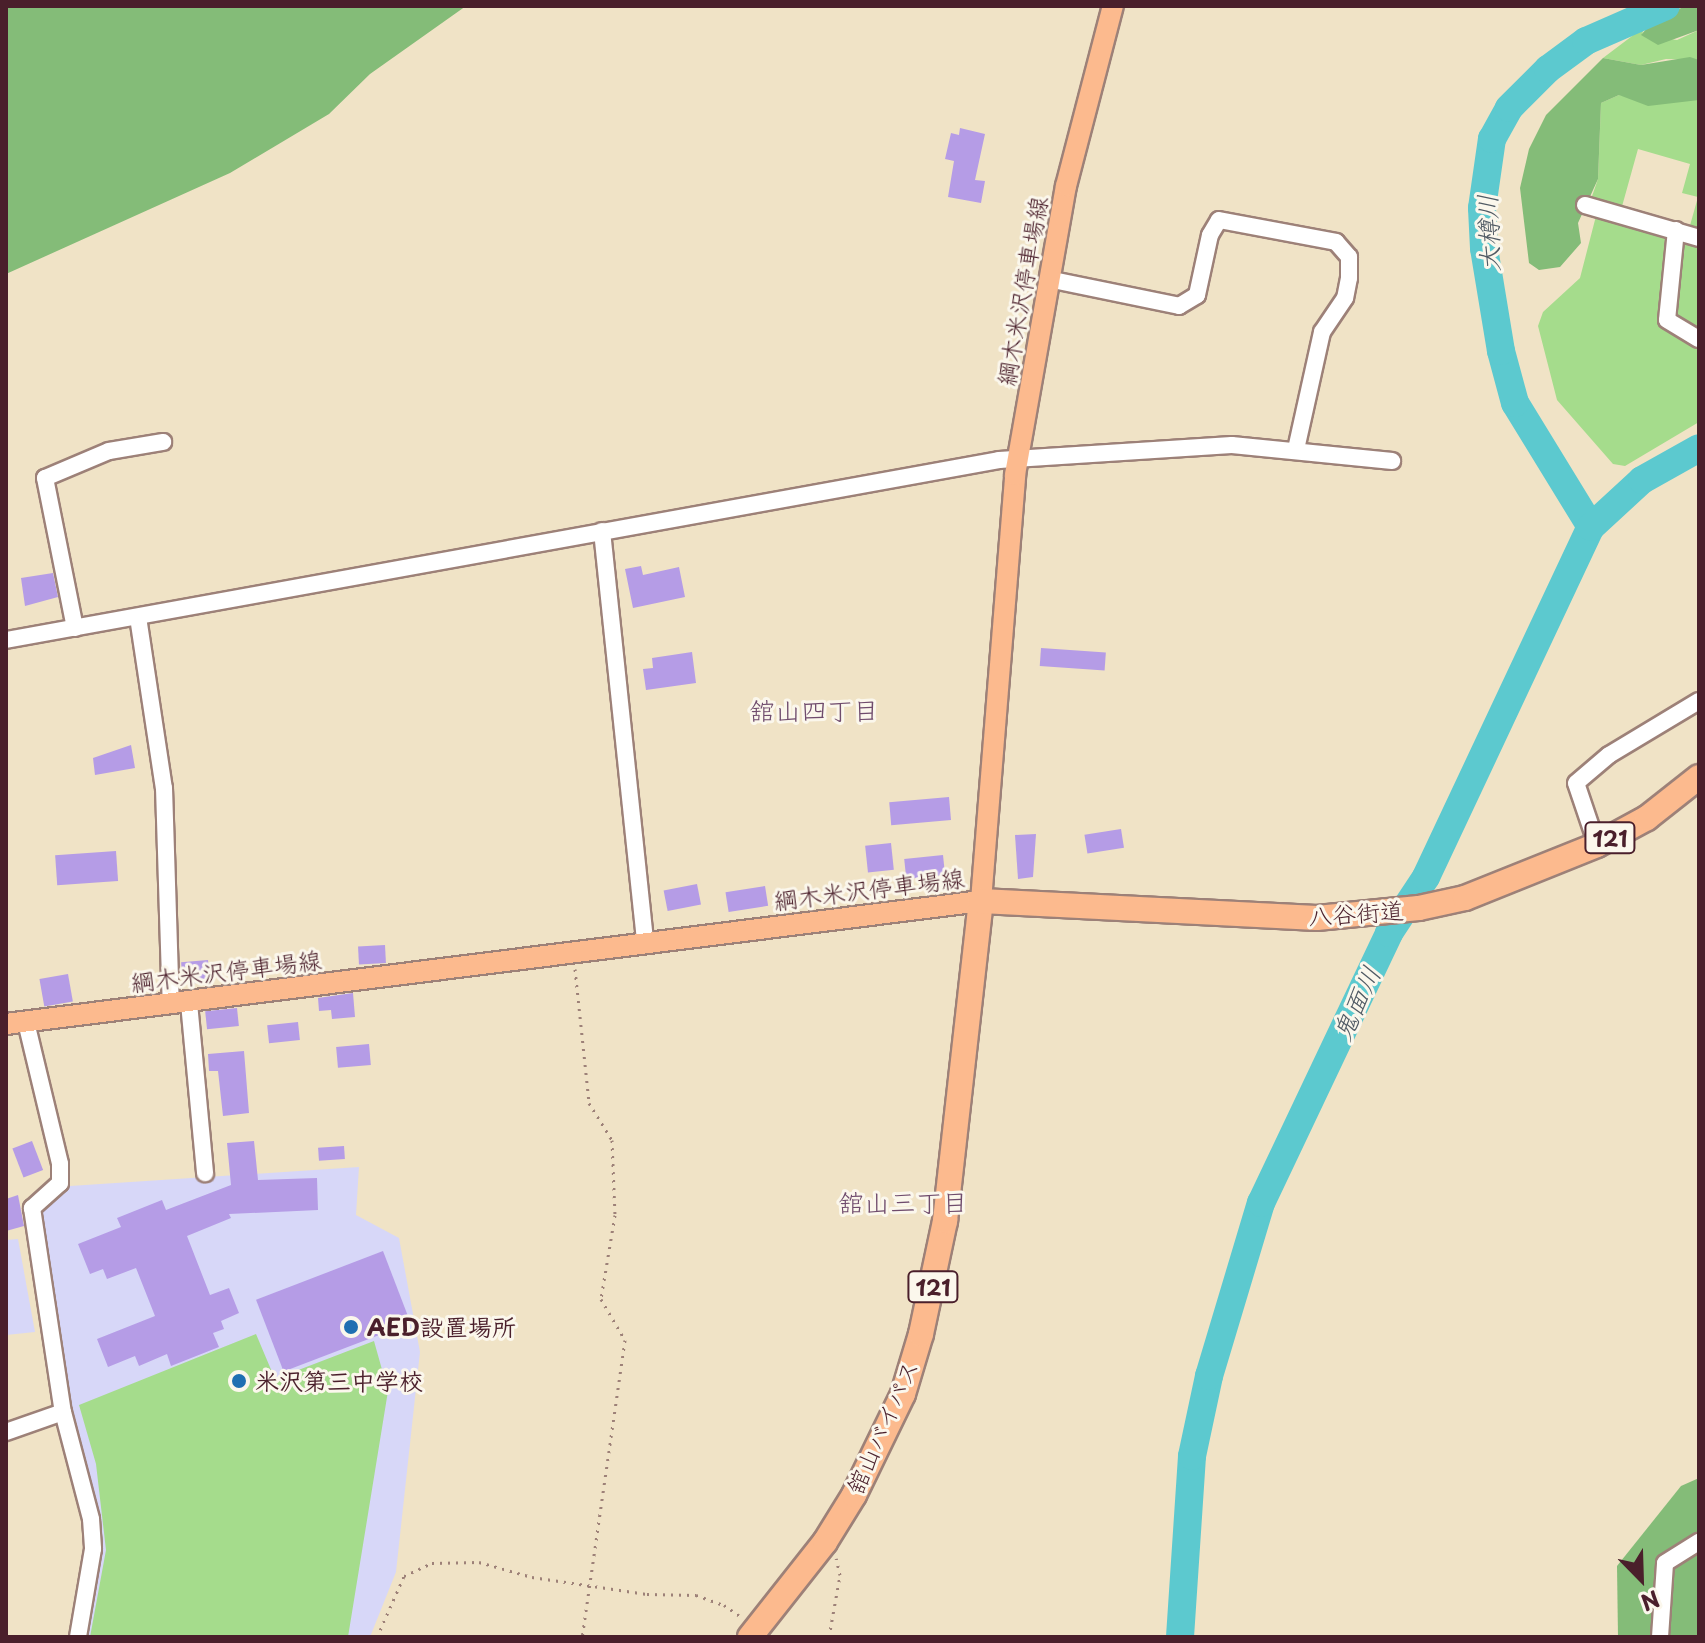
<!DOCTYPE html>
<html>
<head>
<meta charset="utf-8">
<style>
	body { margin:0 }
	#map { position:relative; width:1705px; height:1643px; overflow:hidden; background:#f0e3c6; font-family:"Playpen Sans","Klee One",sans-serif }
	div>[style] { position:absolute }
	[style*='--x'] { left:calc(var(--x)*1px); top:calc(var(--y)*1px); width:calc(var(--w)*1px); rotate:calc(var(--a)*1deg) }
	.built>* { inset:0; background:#d7d7f8 }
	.green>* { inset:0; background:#a5dc8c }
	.forest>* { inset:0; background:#84bc78 }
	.river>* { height:28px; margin:-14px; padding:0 14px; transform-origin:14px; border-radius:14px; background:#5cc9cf }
	.building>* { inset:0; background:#b59ce6; transform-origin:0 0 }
	.path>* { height:3px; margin-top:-1.5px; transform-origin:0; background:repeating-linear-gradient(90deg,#9d8178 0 2px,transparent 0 8px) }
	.roads { filter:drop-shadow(2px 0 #9d8178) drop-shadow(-2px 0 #9d8178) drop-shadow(0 2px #9d8178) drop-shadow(0 -2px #9d8178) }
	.minor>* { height:16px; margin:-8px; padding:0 8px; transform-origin:8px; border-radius:8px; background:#fff }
	.major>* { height:20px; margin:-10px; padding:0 10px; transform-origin:10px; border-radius:10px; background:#fcba8e }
	.highway>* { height:24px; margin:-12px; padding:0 12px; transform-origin:12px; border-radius:12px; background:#fcba8e }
	.dots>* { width:22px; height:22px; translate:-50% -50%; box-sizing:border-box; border:4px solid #fbf7ec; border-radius:50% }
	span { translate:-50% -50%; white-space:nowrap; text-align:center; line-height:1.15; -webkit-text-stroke:6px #fbf7ec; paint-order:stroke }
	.shield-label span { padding:2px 6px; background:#fbf7ec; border:2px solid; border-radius:6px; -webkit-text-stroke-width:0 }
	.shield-label { font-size:22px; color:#4a1f2b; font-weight:700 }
	.street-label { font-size:24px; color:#4a1f2b }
	.poi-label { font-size:24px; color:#4a1f2b; font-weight:700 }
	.left { translate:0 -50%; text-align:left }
	.water-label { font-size:26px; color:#505a64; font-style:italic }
	.neighbourhood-label { font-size:26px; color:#6f4b6c }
	.frame { position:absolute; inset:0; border:8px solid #4a1f2b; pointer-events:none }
	.north { position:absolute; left:1601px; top:1539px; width:80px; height:80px; -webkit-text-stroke:6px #fbf7ec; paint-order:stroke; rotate:157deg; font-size:22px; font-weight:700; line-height:32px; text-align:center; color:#4a1f2b }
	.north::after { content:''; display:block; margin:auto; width:28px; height:36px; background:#4a1f2b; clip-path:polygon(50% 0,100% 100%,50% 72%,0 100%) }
</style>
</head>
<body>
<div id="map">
	<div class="built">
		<div style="clip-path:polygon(359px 1167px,356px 1215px,399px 1238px,420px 1352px,396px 1572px,370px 1637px,80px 1637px,95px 1551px,66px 1409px,36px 1211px,70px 1186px)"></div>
		<div style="clip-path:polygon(18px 1239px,35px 1332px,6px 1335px,6px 1240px)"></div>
	</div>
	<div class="green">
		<div style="clip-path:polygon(1644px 27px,1642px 35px,1677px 40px,1699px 30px,1699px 60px,1666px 59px,1641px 65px,1603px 58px)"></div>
		<div style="clip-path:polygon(1619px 95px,1699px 100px,1699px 232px,1689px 229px,1698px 197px,1682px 193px,1690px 164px,1638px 149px,1621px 210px,1590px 202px,1598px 179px,1601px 103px)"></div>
		<div style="clip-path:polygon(1596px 216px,1699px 243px,1699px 422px,1625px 466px,1613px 464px,1557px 400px,1538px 326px,1543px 312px,1580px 278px)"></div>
		<div style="clip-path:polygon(256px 1334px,275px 1379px,374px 1341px,388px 1391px,348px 1637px,90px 1637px,106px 1550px,96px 1464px,79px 1405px)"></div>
	</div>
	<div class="forest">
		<div style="clip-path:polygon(6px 6px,466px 6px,370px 74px,329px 114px,230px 173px,6px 274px)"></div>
		<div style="clip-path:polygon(1686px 6px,1699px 6px,1699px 30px,1658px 45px,1641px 35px,1655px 19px)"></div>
		<div style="clip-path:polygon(1690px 57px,1699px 60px,1699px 100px,1648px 106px,1619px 95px,1601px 103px,1598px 179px,1578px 223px,1581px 243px,1560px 267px,1539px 270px,1529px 263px,1520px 188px,1529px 149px,1546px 115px,1603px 58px,1641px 65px)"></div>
		<div style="clip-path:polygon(1699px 1478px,1699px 1637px,1618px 1637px,1617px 1566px,1681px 1486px)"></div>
	</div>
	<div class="river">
		<div style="--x:1591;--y:527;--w:145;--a:-121.5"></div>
		<div style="--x:1515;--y:403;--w:54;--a:-105.1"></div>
		<div style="--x:1501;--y:351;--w:104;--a:-99.4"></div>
		<div style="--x:1484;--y:248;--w:40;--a:-92.9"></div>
		<div style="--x:1482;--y:208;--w:70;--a:-81.8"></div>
		<div style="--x:1492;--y:139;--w:35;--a:-61"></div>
		<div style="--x:1509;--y:108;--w:55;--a:-45"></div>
		<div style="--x:1548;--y:69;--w:47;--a:-36.4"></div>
		<div style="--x:1586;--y:41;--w:87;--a:-23.6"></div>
		<div style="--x:1180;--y:1637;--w:181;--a:-86.2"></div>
		<div style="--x:1192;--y:1456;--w:82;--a:-78"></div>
		<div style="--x:1209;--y:1376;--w:181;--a:-73.3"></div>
		<div style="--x:1261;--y:1203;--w:299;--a:-64.6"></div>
		<div style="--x:1389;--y:933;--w:67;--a:-56.5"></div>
		<div style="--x:1426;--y:877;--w:387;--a:-64.8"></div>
		<div style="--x:1591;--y:527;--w:69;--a:-42.7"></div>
		<div style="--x:1642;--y:480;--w:65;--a:-29.3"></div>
	</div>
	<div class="building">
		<div style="clip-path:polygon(960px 128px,985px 134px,975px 180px,985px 181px,981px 203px,948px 197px,954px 161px,945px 159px,951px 133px,959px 135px)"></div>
		<div style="clip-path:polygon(641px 566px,643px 575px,679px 567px,685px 597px,633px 608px,625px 569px)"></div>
		<div style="clip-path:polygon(53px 573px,58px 597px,25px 606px,21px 578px)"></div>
		<div style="left:1041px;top:648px;width:65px;height:18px;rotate:4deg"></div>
		<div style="clip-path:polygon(692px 652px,696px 683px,646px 690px,643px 669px,653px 668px,652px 658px)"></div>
		<div style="clip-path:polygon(131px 745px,135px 768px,95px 775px,93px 758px)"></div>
		<div style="left:949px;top:797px;width:23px;height:60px;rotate:85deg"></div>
		<div style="left:1121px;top:829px;width:19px;height:37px;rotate:81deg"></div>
		<div style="clip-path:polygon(1036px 834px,1033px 877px,1018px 879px,1015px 835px)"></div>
		<div style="left:891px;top:843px;width:27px;height:26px;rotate:84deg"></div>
		<div style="left:116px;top:851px;width:30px;height:61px;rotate:86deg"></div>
		<div style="left:943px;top:855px;width:20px;height:39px;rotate:84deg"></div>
		<div style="left:697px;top:884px;width:21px;height:34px;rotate:79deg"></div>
		<div style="left:765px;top:886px;width:20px;height:40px;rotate:81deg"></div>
		<div style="left:385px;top:945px;width:18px;height:27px;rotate:87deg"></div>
		<div style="left:208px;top:960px;width:22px;height:27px;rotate:85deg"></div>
		<div style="left:68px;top:974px;width:28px;height:29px;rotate:80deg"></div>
		<div style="clip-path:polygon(353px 993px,355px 1017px,332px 1019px,331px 1010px,319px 1011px,318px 998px)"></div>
		<div style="left:237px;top:1008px;width:18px;height:32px;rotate:84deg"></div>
		<div style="left:298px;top:1022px;width:18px;height:31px;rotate:84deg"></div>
		<div style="left:369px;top:1044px;width:21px;height:33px;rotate:85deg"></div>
		<div style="clip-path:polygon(244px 1051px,249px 1113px,223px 1116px,218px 1071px,209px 1071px,208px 1054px)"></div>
		<div style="left:32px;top:1141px;width:31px;height:21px;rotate:69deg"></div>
		<div style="clip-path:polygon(254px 1141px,258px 1180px,317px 1178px,318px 1210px,229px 1214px,231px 1218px,187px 1236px,210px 1295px,229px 1288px,239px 1313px,221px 1321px,224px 1329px,213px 1333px,219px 1347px,171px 1366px,167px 1354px,139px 1366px,135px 1356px,108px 1367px,97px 1339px,155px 1316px,136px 1268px,107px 1279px,103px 1269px,90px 1274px,78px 1244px,121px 1227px,117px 1218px,162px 1200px,166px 1210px,231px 1185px,227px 1143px)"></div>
		<div style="left:344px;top:1146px;width:13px;height:26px;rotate:86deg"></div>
		<div style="clip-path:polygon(18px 1195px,24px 1226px,6px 1231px,6px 1199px)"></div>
		<div style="left:383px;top:1251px;width:77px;height:136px;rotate:69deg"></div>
	</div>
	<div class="path">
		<div style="--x:6;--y:122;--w:1;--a:-45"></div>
		<div style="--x:575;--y:969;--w:135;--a:84"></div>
		<div style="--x:589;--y:1103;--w:44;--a:58.1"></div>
		<div style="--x:612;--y:1140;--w:75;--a:87.7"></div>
		<div style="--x:615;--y:1215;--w:85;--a:99.5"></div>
		<div style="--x:601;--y:1299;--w:48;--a:59.7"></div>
		<div style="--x:625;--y:1340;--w:300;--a:98.2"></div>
		<div style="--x:377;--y:1637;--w:67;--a:-66.1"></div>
		<div style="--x:404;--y:1576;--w:31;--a:-25"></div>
		<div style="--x:432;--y:1563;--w:47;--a:-1.2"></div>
		<div style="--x:479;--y:1562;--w:55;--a:15.8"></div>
		<div style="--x:532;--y:1577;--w:116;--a:8.4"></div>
		<div style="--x:647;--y:1594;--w:49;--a:1.2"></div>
		<div style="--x:696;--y:1595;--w:30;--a:20"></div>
		<div style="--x:724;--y:1605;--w:21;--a:35"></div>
		<div style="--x:829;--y:1637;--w:63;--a:-79.9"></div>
		<div style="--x:840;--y:1575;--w:17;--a:-103"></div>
	</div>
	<div class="roads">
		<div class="minor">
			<div style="--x:1585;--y:205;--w:119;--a:16.1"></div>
			<div style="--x:1676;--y:230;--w:90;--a:95.7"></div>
			<div style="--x:1667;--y:320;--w:37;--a:31"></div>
			<div style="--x:1048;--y:279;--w:134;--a:11.6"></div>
			<div style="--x:1179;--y:306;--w:21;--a:-31"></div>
			<div style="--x:1197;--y:295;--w:61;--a:-77.8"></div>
			<div style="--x:1210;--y:235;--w:17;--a:-59"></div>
			<div style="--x:1219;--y:220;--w:119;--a:10.6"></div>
			<div style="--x:1336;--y:242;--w:20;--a:49"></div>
			<div style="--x:1349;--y:257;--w:21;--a:90"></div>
			<div style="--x:1349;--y:278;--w:20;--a:101"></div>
			<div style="--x:1345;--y:298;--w:41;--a:124.1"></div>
			<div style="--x:1322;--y:332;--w:120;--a:102.5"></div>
			<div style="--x:602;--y:531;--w:414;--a:84"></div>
			<div style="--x:138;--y:617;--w:173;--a:81.4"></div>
			<div style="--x:164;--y:788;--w:217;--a:88.2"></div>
			<div style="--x:75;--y:628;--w:153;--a:-101.3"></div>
			<div style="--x:45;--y:478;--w:69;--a:-22.9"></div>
			<div style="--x:109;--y:451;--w:55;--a:-9.5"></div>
			<div style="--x:6;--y:640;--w:1009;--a:-10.27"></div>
			<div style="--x:999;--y:460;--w:233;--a:-3.7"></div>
			<div style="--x:1232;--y:445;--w:161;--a:5.7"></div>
			<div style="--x:1597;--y:845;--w:65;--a:-108.7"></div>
			<div style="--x:1576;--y:783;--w:43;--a:-40.3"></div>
			<div style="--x:1609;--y:755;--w:105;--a:-31"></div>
			<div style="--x:189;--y:1003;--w:171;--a:84.6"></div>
			<div style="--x:26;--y:1022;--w:146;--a:76.5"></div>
			<div style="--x:60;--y:1164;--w:19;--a:90"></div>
			<div style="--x:60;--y:1183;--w:38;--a:138"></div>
			<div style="--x:32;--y:1208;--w:206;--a:81.4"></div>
			<div style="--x:63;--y:1412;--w:111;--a:75.3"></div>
			<div style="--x:91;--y:1519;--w:30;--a:86"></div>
			<div style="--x:93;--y:1549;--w:89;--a:99.7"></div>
			<div style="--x:6;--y:1432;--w:60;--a:-19.3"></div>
			<div style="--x:1660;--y:1637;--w:74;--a:-86.1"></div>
			<div style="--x:1665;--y:1563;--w:40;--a:-32"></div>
		</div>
		<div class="major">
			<div style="--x:6;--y:1024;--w:983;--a:-7.19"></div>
			<div style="--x:981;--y:901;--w:427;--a:-85.4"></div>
			<div style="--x:1015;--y:475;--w:293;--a:-80"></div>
			<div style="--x:1066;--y:186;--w:186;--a:-75.4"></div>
		</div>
		<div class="highway">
			<div style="--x:750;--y:1637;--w:121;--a:-51.7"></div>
			<div style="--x:825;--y:1542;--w:55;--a:-58.3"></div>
			<div style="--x:854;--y:1495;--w:112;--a:-64.1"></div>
			<div style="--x:903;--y:1394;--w:63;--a:-73.3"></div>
			<div style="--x:921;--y:1334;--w:116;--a:-78"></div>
			<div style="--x:945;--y:1221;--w:322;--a:-83.6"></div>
			<div style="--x:981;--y:901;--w:336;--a:2.9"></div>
			<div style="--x:1317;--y:918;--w:102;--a:-5.6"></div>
			<div style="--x:1419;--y:908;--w:47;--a:-12.3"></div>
			<div style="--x:1465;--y:898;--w:142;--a:-21.9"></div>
			<div style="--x:1597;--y:845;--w:57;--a:-28.4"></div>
			<div style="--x:1647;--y:818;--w:66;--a:-38.3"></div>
		</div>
	</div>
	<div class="dots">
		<div style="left:351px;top:1327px;background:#1f6fb2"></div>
		<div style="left:239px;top:1381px;background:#1f6fb2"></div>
	</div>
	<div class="shield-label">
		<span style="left:1610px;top:838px">121</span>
		<span style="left:933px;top:1287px">121</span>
	</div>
	<div class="street-label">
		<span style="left:1022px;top:291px;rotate:-80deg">綱木米沢停車場線</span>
		<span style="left:869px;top:889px;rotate:-7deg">綱木米沢停車場線</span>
		<span style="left:1356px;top:913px;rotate:-4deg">八谷街道</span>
		<span style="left:226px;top:971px;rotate:-7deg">綱木米沢停車場線</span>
		<span style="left:882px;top:1427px;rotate:-66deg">舘山バイパス</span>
	</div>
	<div class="poi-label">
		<span class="left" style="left:367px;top:1327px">AED設置場所</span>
		<span class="left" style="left:255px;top:1381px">米沢第三中学校</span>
	</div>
	<div class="water-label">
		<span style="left:1488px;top:233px;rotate:-92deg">大樽川</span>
		<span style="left:1356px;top:1003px;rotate:-65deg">鬼面川</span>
	</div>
	<div class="neighbourhood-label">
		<span style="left:814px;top:710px">舘山四丁目</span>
		<span style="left:903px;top:1202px">舘山三丁目</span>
	</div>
	<div class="frame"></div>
	<div class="north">N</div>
</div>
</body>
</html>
